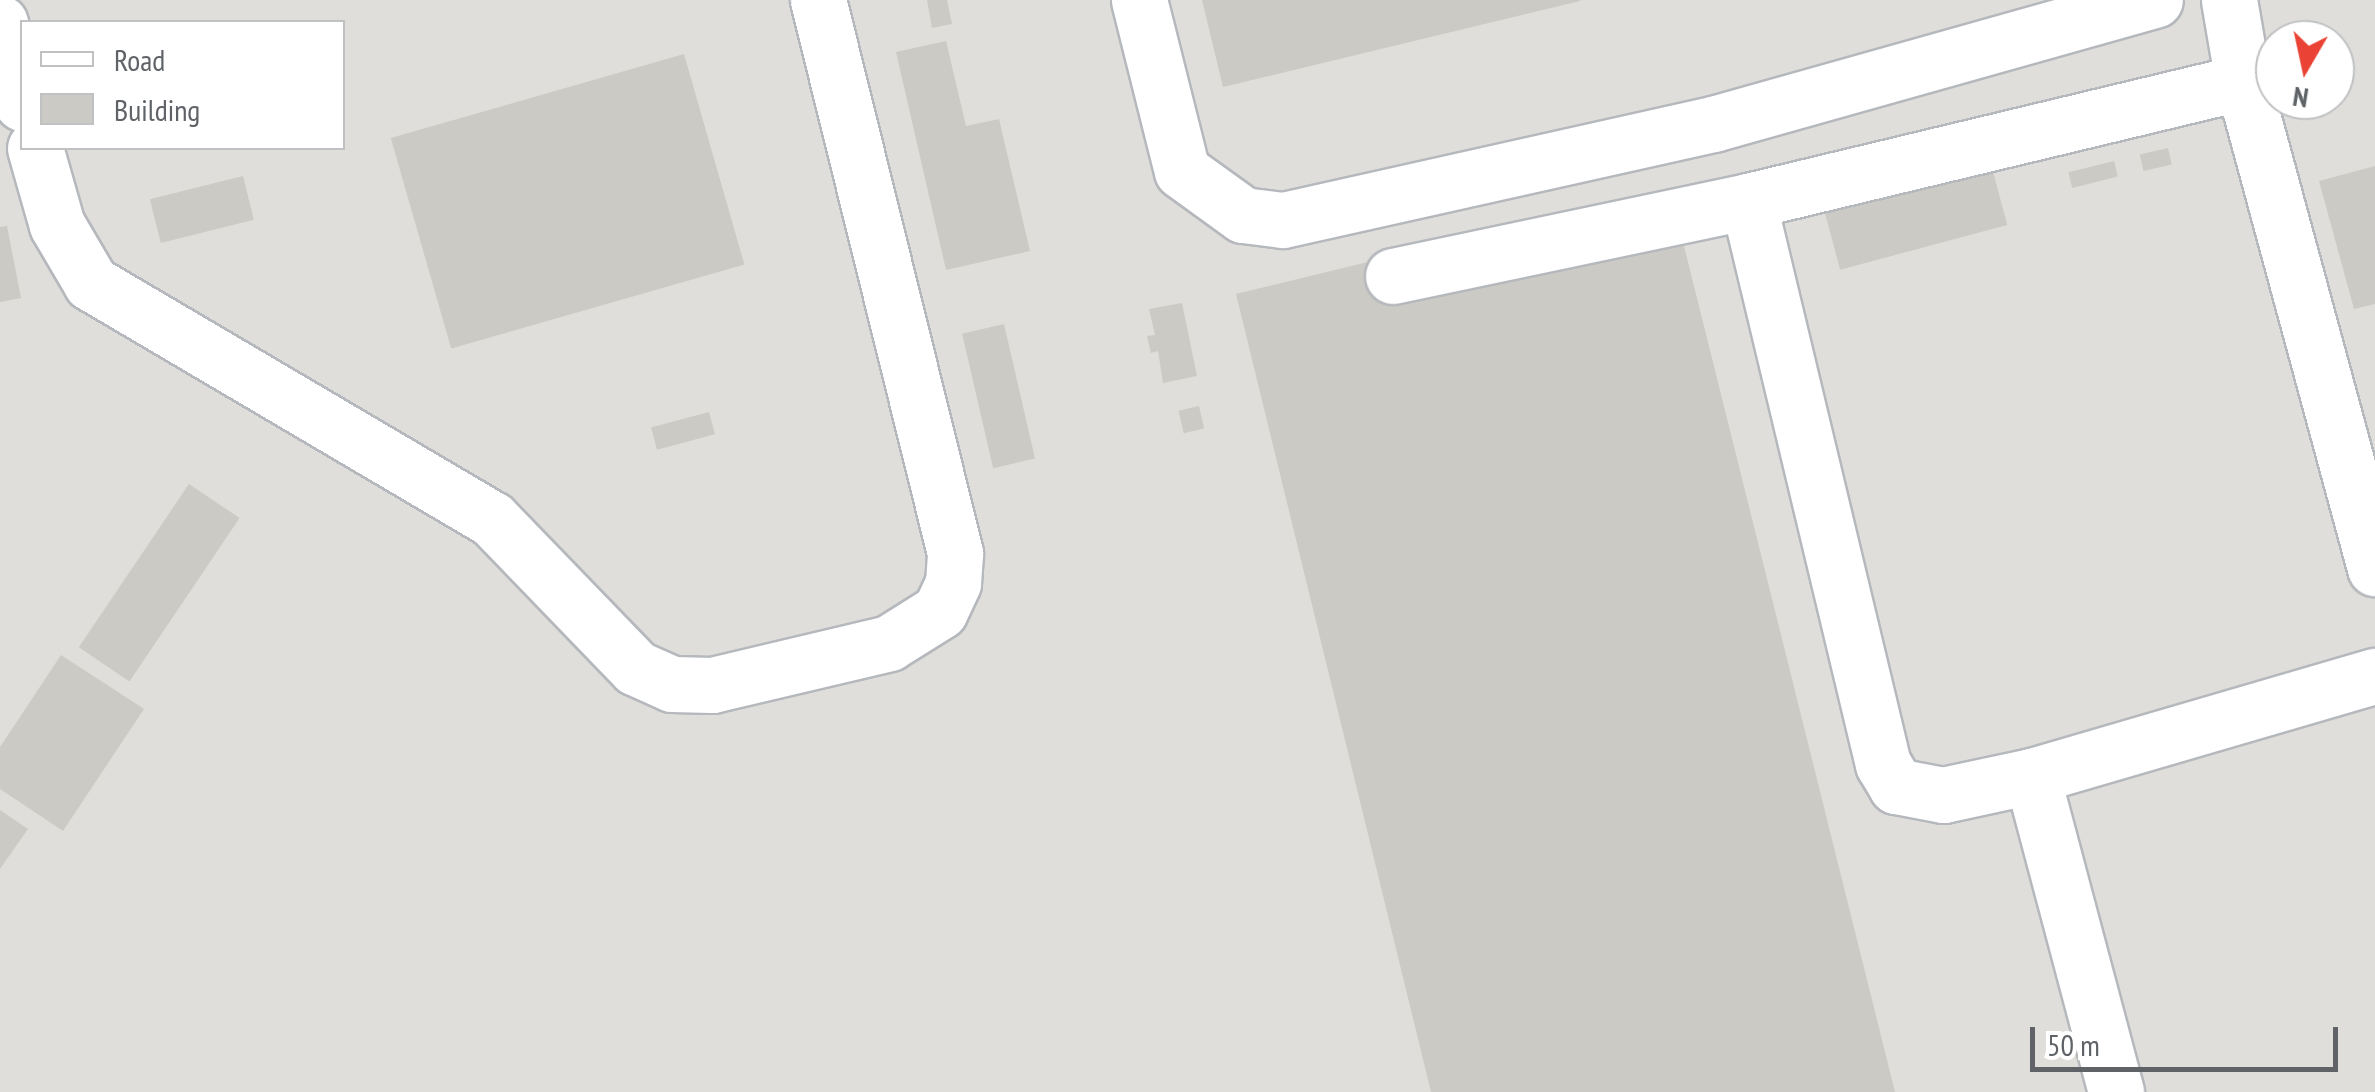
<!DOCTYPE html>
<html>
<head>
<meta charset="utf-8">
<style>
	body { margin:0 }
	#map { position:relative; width:2375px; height:1092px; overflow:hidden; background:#f1efe8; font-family:"PT Sans Narrow",sans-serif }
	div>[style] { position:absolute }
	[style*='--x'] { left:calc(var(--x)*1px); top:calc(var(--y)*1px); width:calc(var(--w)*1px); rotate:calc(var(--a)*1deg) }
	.industrial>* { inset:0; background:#e0deda }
	.building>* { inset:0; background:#cccac5; transform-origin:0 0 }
	.roads { filter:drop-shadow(2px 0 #b5b8bc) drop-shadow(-2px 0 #b5b8bc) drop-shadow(0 2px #b5b8bc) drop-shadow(0 -2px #b5b8bc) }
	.minor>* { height:55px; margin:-27.5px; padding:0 27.5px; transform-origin:27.5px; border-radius:27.5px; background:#fff }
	span { translate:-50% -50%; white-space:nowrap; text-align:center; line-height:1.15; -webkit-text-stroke:10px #fff; paint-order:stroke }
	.legend { position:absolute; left:20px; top:20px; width:325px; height:130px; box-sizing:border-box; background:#fff; border:2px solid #bfc1c3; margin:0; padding:12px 18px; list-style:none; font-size:30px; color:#5f6368 }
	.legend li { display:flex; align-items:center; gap:20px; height:50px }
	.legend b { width:50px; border:2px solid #bfc1c3 }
	.north { position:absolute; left:2255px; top:20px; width:100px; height:100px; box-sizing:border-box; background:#fff; border:2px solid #bfc1c3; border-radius:50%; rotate:189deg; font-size:28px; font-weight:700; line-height:40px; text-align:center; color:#5f6368 }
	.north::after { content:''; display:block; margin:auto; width:35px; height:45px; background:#ea4335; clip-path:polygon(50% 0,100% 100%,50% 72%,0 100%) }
	.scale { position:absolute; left:2030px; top:1027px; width:308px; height:45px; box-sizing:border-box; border:5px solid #5f6368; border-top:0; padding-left:12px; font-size:30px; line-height:35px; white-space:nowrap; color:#5f6368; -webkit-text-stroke:8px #fff; paint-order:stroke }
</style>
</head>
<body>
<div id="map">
	<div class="industrial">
		<div style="clip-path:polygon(evenodd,0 0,2375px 0,2375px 1092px,0 1092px,0 0,22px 22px,342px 22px,342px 148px,22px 148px,22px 22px,0 0,2275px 40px,2335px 40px,2335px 100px,2275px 100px,2275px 40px)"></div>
	</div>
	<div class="building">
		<div style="clip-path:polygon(927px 0,947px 0,952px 24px,932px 28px)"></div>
		<div style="clip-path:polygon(1202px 0,1580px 0,1580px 1px,1223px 87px)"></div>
		<div style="clip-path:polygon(946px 41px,966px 126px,999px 119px,1030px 251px,946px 270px,896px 52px)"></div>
		<div style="left:684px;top:54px;width:219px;height:305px;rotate:74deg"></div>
		<div style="left:2168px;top:148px;width:17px;height:29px;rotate:77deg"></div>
		<div style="left:2114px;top:161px;width:16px;height:47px;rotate:76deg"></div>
		<div style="clip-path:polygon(2375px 166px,2375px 304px,2354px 309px,2319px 181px)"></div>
		<div style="left:1992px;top:168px;width:59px;height:173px;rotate:75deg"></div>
		<div style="left:243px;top:176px;width:45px;height:96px;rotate:76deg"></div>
		<div style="clip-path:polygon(7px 226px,21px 298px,0 302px,0 227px)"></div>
		<div style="clip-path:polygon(1679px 226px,1895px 1092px,1431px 1092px,1236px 294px,1372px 261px)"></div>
		<div style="clip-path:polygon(1182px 303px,1197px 376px,1163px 383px,1158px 351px,1151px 353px,1147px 336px,1155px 335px,1149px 309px)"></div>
		<div style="left:1004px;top:324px;width:138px;height:43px;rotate:77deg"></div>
		<div style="left:1199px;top:406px;width:23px;height:21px;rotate:77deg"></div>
		<div style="left:709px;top:412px;width:23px;height:60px;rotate:75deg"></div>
		<div style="left:189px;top:484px;width:61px;height:197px;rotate:34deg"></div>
		<div style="clip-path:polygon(61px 655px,144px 709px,63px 831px,0 789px,0 747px)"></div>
		<div style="clip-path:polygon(0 810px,28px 829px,0 869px)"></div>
	</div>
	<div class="roads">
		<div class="minor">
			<div style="--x:1139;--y:0;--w:176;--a:75.9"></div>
			<div style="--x:1182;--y:171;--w:75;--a:35.8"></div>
			<div style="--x:1243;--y:215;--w:40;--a:7.1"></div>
			<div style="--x:1283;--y:220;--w:441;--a:-12.6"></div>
			<div style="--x:1713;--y:124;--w:459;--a:-15.7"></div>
			<div style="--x:2229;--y:0;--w:83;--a:80.3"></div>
			<div style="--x:2243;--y:82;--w:504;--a:74.8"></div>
			<div style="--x:0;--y:23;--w:83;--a:74.6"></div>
			<div style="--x:35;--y:148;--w:80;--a:74.1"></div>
			<div style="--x:57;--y:225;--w:67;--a:59.6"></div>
			<div style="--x:91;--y:283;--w:465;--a:30.5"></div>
			<div style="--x:492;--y:519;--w:207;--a:46"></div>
			<div style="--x:636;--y:668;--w:39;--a:24"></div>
			<div style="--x:672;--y:684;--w:40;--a:1.4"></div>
			<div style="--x:712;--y:685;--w:182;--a:-13.3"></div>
			<div style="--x:889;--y:643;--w:60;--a:-32.1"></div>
			<div style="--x:940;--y:611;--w:31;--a:-65"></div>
			<div style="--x:953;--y:583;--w:30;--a:-86"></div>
			<div style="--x:955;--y:553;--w:570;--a:-103.91"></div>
			<div style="--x:1748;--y:201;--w:579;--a:76.52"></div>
			<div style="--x:1883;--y:764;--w:26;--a:59"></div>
			<div style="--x:1896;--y:786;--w:48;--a:10.8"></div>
			<div style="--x:1943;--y:795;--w:91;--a:-12.1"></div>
			<div style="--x:2032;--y:776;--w:357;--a:-16.3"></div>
			<div style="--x:1393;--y:276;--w:363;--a:-11.9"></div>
			<div style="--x:1748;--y:201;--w:509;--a:-13.52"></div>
			<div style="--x:2032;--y:776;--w:327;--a:75.1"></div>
		</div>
	</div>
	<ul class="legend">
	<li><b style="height:12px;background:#fff"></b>Road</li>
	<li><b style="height:28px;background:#cccac5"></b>Building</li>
	</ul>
	<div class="north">N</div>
	<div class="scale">50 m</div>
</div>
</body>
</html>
